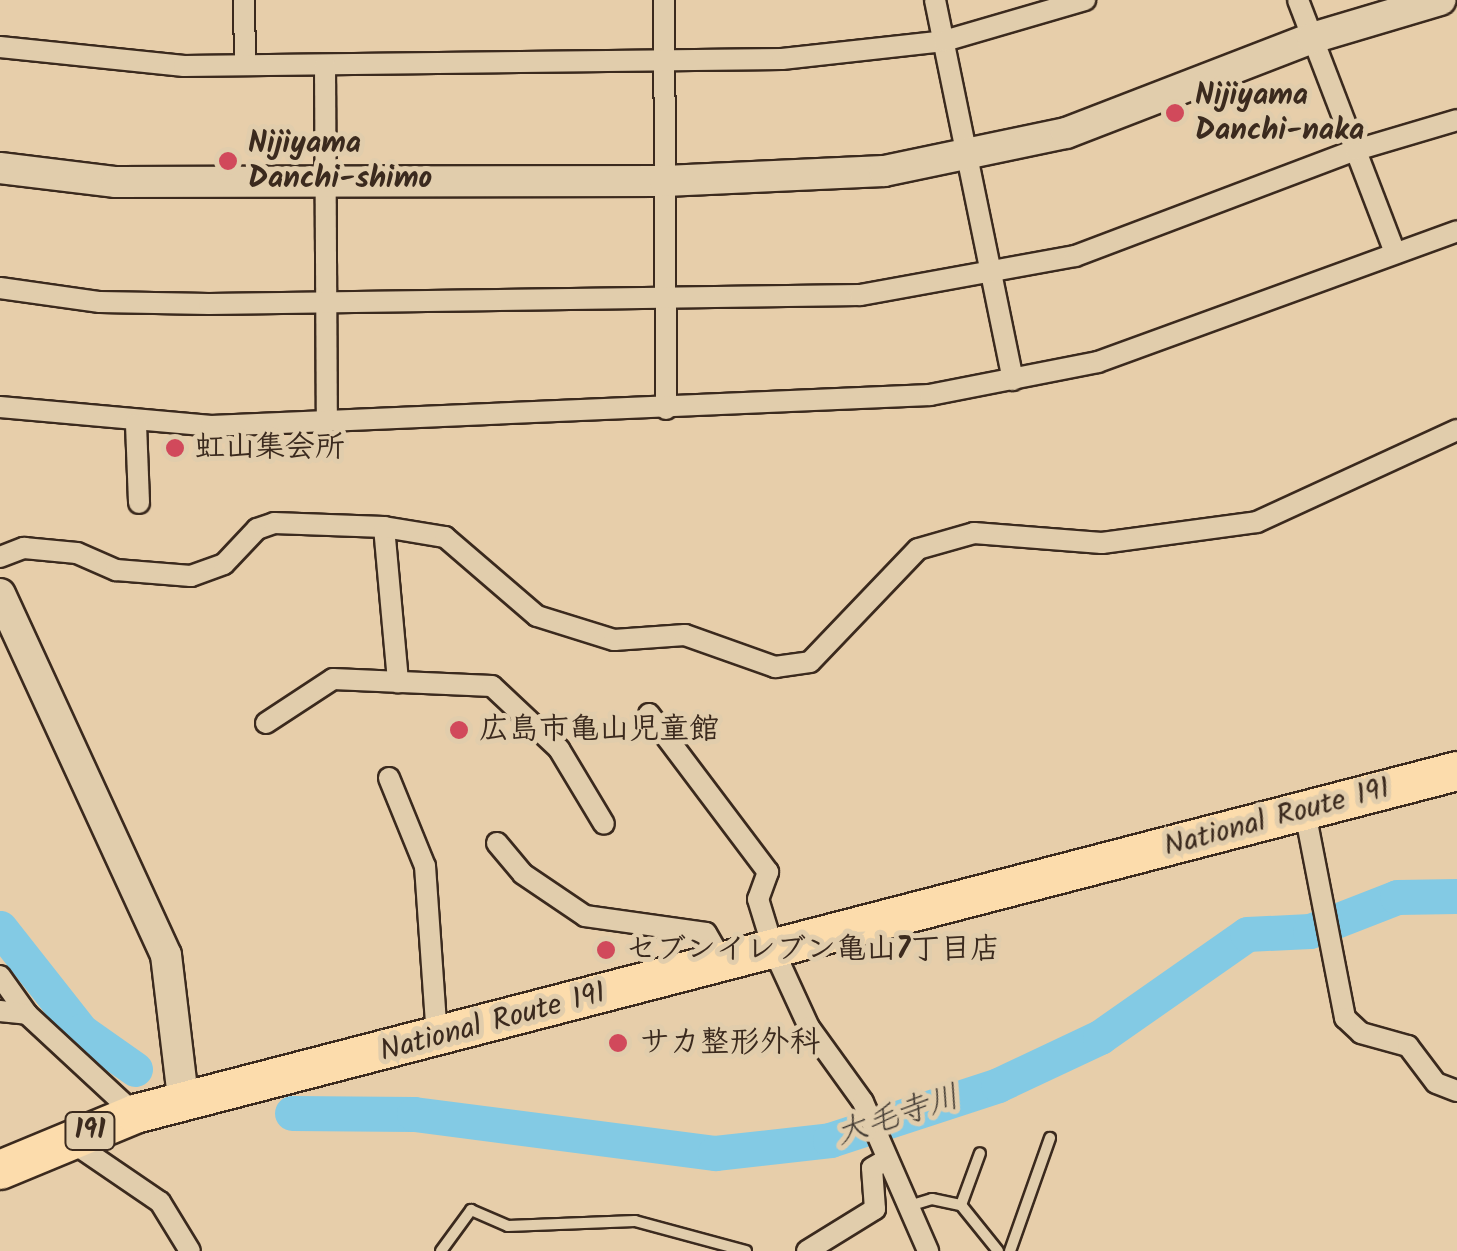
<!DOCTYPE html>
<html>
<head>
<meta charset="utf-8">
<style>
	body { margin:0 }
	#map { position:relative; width:1457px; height:1251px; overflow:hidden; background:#e7ceaa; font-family:Kalam,"Klee One",sans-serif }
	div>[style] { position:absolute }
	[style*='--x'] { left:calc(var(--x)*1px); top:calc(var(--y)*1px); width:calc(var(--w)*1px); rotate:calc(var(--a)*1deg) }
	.river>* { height:35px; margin:-17.5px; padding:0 17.5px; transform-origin:17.5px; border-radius:17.5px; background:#83cae4 }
	.roads { filter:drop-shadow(2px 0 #3b2a1e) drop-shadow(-2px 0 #3b2a1e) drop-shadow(0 2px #3b2a1e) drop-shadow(0 -2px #3b2a1e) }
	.lane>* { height:10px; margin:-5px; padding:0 5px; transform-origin:5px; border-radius:5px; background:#e1cdac }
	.street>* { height:20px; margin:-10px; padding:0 10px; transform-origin:10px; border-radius:10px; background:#e1cdac }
	.secondary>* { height:30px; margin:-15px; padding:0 15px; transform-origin:15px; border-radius:15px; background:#e1cdac }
	.highway>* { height:38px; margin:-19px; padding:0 19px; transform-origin:19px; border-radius:19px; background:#fcdcac }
	.dots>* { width:28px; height:28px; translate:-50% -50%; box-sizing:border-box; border:5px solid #e1cdac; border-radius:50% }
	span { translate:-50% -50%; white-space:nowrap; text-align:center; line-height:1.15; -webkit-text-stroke:10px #e1cdac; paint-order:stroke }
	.shield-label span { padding:2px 8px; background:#e1cdac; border:2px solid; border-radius:8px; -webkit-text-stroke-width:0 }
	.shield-label { font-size:28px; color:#3b2a1e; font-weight:700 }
	.poi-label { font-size:30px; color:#3b2a1e; font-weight:700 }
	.left { translate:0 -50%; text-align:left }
	.street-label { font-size:30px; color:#3b2a1e }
	.water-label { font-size:32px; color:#423a32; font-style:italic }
</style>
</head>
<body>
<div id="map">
	<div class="river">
		<div style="--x:0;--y:928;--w:131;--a:51.8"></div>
		<div style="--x:81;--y:1031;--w:66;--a:35.1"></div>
		<div style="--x:292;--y:1113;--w:122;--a:0.5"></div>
		<div style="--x:414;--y:1114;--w:304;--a:7.4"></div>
		<div style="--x:715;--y:1153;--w:116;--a:-6.4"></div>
		<div style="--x:830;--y:1140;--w:177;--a:-18.1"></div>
		<div style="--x:998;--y:1085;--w:113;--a:-25.2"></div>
		<div style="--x:1100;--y:1037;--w:179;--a:-35"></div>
		<div style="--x:1247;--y:934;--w:63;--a:-2.7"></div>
		<div style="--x:1310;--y:931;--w:93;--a:-21.3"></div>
		<div style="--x:1397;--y:897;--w:60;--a:-1"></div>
	</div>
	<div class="roads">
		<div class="lane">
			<div style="--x:961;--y:1205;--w:55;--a:-69.9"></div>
			<div style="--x:909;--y:1206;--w:24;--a:-17"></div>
			<div style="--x:932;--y:1199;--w:30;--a:12"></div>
			<div style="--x:961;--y:1205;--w:59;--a:51.2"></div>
			<div style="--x:441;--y:1251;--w:51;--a:-53.8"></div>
			<div style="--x:471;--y:1210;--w:40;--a:23.4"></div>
			<div style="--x:508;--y:1226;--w:127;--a:-2.3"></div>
			<div style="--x:635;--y:1221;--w:115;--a:15.1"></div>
			<div style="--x:1010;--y:1251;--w:120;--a:-70.5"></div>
		</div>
		<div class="street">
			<div style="--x:244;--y:0;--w:65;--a:89.1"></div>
			<div style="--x:664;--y:0;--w:409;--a:89.7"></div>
			<div style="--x:935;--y:0;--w:388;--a:78.4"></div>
			<div style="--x:1298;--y:0;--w:268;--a:69"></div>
			<div style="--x:0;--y:47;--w:185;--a:5.9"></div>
			<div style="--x:184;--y:66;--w:598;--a:-0.67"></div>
			<div style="--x:782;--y:59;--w:163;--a:-6.3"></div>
			<div style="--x:944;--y:41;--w:147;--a:-16.2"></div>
			<div style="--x:325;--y:65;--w:352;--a:89.7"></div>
			<div style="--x:0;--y:288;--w:101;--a:8"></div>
			<div style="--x:100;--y:302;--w:109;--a:1.1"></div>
			<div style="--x:209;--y:304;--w:651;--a:-0.79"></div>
			<div style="--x:860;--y:295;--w:219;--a:-10.3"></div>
			<div style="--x:1075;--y:256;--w:300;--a:-20.7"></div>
			<div style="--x:1356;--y:150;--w:105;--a:-16.5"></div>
			<div style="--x:0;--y:407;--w:212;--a:5.1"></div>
			<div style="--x:211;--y:426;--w:720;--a:-2.47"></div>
			<div style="--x:930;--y:395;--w:171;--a:-11.1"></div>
			<div style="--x:1098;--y:362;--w:382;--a:-20"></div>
			<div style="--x:136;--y:424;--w:79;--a:87.8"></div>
			<div style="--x:384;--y:527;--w:156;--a:84.8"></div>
			<div style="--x:0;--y:557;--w:26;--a:-21"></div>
			<div style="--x:24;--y:548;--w:53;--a:5.4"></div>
			<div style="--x:77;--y:553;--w:43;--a:23.6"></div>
			<div style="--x:116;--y:570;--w:75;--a:4.6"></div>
			<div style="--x:191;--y:576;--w:35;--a:-20"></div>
			<div style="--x:224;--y:564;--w:48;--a:-46.7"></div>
			<div style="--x:257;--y:529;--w:18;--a:-19"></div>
			<div style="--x:274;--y:523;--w:110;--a:2.1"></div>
			<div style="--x:384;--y:527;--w:62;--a:9.3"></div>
			<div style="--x:445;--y:537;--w:121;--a:40.7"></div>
			<div style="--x:537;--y:616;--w:81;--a:17.3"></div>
			<div style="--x:614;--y:640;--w:71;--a:-4"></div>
			<div style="--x:685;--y:635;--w:96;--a:19.6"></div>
			<div style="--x:775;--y:667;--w:35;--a:-8"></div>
			<div style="--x:810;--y:662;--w:156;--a:-46.3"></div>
			<div style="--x:918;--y:549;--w:58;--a:-15.9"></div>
			<div style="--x:974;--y:533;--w:128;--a:4.5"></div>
			<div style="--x:1102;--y:543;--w:156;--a:-7.7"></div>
			<div style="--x:1257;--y:522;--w:220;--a:-24.7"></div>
			<div style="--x:649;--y:714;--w:198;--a:53"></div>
			<div style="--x:768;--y:872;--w:29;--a:110"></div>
			<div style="--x:758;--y:899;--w:54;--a:72.9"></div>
			<div style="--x:774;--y:951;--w:84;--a:65.3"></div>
			<div style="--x:809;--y:1027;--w:92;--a:54.2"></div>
			<div style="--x:863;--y:1102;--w:163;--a:66.4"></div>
			<div style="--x:266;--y:723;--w:80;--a:-33.3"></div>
			<div style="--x:333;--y:679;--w:159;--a:2.5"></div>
			<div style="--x:492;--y:686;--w:92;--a:43.2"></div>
			<div style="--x:559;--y:749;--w:87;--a:59"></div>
			<div style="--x:389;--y:778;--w:95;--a:67.8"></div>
			<div style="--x:425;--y:866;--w:173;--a:86"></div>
			<div style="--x:1305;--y:812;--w:210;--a:79"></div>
			<div style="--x:1345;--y:1018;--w:22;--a:43"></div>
			<div style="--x:1361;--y:1033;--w:49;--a:15.5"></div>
			<div style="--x:1408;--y:1046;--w:46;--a:52.9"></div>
			<div style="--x:1436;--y:1083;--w:22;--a:21"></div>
			<div style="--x:497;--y:843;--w:40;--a:50"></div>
			<div style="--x:523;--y:874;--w:75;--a:34.1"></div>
			<div style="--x:585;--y:916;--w:122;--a:8"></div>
			<div style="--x:706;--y:933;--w:34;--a:60"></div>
			<div style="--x:0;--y:976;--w:47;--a:54.6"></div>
			<div style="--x:0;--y:1011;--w:27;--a:6"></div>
			<div style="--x:27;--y:1014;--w:147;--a:42.8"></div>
			<div style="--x:69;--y:1140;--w:110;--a:34.3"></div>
			<div style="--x:160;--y:1202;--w:57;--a:58.5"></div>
			<div style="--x:807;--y:1251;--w:80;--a:-31.7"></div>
			<div style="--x:875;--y:1209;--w:41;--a:-94.2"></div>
			<div style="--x:872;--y:1168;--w:14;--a:-30"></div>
		</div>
		<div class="secondary">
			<div style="--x:0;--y:168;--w:117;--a:6.9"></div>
			<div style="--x:116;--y:182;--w:549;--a:-0.1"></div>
			<div style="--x:665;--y:181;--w:219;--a:-2.6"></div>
			<div style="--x:884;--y:171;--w:186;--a:-11.8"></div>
			<div style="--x:1066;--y:133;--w:264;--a:-21.1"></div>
			<div style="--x:1312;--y:38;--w:134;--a:-16.5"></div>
			<div style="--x:0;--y:594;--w:397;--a:65.3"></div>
			<div style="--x:166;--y:955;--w:151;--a:83.2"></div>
		</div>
		<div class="highway">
			<div style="--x:0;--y:1170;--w:146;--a:-22.5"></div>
			<div style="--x:135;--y:1114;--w:1366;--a:-14.54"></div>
		</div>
	</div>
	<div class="dots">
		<div style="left:1175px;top:113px;background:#d1495b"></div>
		<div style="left:228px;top:161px;background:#d1495b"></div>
		<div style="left:175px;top:448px;background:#d1495b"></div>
		<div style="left:459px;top:730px;background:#d1495b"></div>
		<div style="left:606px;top:950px;background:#d1495b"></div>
		<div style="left:618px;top:1043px;background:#d1495b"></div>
	</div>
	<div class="shield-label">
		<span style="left:90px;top:1131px">191</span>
	</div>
	<div class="poi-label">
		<span class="left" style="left:1195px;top:113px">Nijiyama<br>Danchi-naka</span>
		<span class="left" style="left:248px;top:161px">Nijiyama<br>Danchi-shimo</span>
		<span class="left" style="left:195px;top:448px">虹山集会所</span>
		<span class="left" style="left:479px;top:730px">広島市亀山児童館</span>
		<span class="left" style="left:626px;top:950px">セブンイレブン亀山7丁目店</span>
		<span class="left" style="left:640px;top:1043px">サカ整形外科</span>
	</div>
	<div class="street-label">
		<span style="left:1277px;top:818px;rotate:-15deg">National Route 191</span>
		<span style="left:493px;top:1023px;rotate:-15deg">National Route 191</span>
	</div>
	<div class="water-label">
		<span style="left:898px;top:1117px;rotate:-18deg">大毛寺川</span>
	</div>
</div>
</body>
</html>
